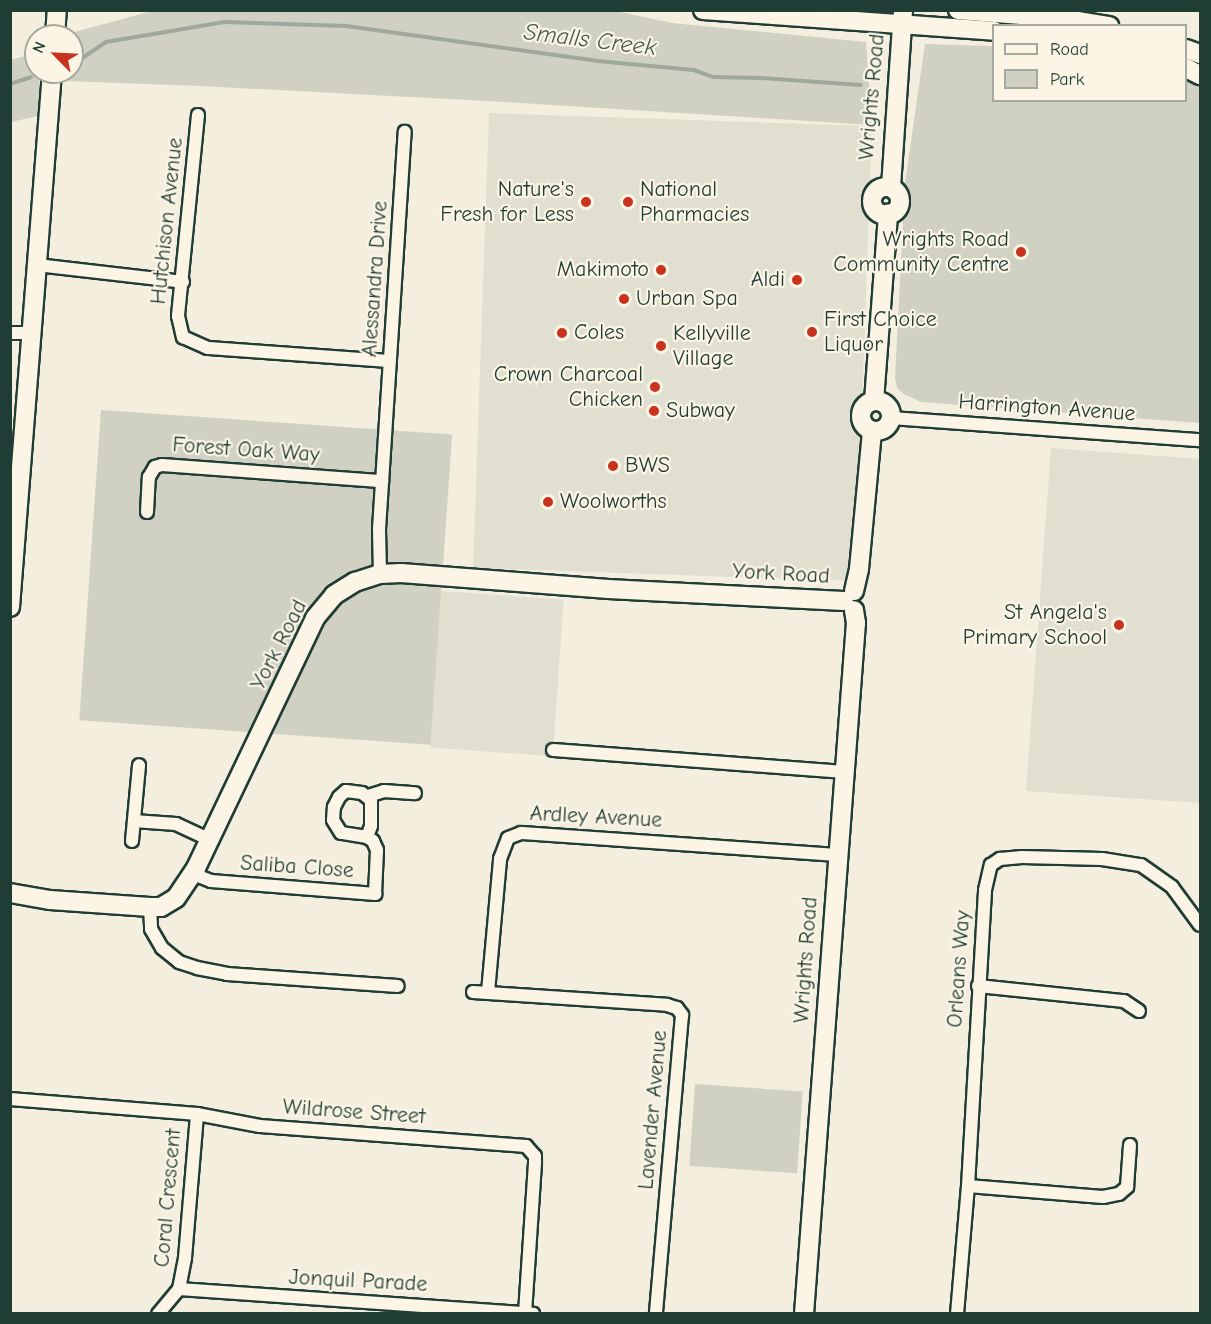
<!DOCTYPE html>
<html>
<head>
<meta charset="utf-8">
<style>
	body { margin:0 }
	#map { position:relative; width:1211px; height:1324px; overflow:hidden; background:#f3eede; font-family:"Comic Neue",sans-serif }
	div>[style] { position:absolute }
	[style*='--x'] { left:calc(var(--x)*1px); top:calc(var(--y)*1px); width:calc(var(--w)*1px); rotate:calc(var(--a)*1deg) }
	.built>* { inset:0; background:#e1dfd0; transform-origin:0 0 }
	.green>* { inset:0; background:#d0d1c2; transform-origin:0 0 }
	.stream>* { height:4px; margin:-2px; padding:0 2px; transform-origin:2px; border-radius:2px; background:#a0a89b }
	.roads { filter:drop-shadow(2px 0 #1f3d34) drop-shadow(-2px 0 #1f3d34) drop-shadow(0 2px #1f3d34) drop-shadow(0 -2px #1f3d34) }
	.street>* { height:12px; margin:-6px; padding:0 6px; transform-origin:6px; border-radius:6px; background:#fcf5e5 }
	.secondary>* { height:18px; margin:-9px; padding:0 9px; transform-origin:9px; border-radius:9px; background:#fcf5e5 }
	.secondary>.ring { margin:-9px; padding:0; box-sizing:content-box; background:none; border:18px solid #fcf5e5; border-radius:50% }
	.dots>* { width:16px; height:16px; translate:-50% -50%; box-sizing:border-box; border:3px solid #fcf5e5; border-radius:50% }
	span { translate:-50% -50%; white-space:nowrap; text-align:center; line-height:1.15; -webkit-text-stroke:4.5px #fcf5e5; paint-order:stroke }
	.street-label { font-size:22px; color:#1f3d34 }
	.poi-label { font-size:22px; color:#1f3d34 }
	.right { translate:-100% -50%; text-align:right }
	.left { translate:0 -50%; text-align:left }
	.water-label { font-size:24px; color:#465d53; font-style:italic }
	.frame { position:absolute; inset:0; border:12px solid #1f3d34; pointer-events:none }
	.legend { position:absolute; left:992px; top:24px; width:195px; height:78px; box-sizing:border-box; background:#fcf5e5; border:2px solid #a4ab9e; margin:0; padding:8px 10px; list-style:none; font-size:18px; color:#1f3d34 }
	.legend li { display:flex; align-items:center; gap:12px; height:30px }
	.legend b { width:30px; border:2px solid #a4ab9e }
	.north { position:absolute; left:24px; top:24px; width:60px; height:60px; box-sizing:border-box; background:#fcf5e5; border:2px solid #a4ab9e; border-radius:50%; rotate:294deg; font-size:16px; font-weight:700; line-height:24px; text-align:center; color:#1f3d34 }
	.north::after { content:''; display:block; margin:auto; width:21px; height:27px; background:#c8321e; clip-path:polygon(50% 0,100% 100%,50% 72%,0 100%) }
</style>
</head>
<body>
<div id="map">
	<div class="built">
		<div style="left:489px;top:113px;width:383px;height:455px;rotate:2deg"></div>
		<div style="clip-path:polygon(1051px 448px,1200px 459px,1200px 803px,1026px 791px)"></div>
		<div style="left:441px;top:591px;width:123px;height:157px;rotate:4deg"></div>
	</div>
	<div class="green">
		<div style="clip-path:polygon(152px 11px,611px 10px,672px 23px,866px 42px,872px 125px,505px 102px,201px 86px,66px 81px,66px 72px,72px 72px,72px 36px,67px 34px)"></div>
		<div style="clip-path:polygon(925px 44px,993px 46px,994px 100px,1186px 100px,1186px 81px,1200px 86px,1200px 423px,921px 402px,904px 394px,897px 388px,895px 378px,905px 183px)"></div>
		<div style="clip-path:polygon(36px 53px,36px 72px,40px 72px,38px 116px,11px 122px,11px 60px)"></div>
		<div style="left:101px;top:410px;width:352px;height:311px;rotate:4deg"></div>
		<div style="left:695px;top:1084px;width:108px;height:82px;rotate:4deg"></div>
	</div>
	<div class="stream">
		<div style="--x:72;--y:65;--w:41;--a:-34.1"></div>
		<div style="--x:106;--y:42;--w:120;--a:-9.6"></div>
		<div style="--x:224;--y:22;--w:122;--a:1.9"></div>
		<div style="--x:346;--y:26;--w:253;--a:7.9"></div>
		<div style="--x:597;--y:61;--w:97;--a:5.3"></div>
		<div style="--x:694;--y:70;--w:20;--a:20"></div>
		<div style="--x:713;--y:77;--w:48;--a:1.2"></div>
		<div style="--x:761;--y:78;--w:100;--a:4"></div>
		<div style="--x:10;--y:84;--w:22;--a:-18"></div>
	</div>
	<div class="roads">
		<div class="street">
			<div style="--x:198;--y:115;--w:202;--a:95.7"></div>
			<div style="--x:178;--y:316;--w:22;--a:77"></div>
			<div style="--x:183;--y:337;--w:27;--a:24"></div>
			<div style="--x:208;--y:348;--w:182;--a:4.1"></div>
			<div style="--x:37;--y:265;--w:147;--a:6.6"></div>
			<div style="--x:10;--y:333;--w:21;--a:0"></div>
			<div style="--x:891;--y:418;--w:310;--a:4.1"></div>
			<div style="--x:147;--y:512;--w:35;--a:-87"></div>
			<div style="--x:149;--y:477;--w:12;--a:-59"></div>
			<div style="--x:155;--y:467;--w:7;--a:-16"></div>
			<div style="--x:162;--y:465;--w:221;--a:4.2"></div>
			<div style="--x:380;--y:574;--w:45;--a:-91.3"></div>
			<div style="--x:379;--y:529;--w:398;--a:-86.3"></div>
			<div style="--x:553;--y:750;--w:293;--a:4.3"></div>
			<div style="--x:368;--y:796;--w:17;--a:-17"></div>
			<div style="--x:384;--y:791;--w:31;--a:4"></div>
			<div style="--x:134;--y:821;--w:42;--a:4.1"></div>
			<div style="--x:176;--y:824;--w:38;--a:25"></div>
			<div style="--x:132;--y:841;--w:76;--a:-84.7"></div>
			<div style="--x:193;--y:874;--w:19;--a:21"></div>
			<div style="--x:211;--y:881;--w:165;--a:4.5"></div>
			<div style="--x:375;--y:894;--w:44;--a:-87.4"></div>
			<div style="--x:377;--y:850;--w:10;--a:-114"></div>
			<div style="--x:373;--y:841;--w:7;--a:-146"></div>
			<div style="--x:367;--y:837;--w:26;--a:-171"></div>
			<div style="--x:341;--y:833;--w:15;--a:-122"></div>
			<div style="--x:333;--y:820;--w:13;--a:-86"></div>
			<div style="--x:334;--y:807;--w:11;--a:-63"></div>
			<div style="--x:339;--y:797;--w:9;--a:-41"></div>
			<div style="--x:346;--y:791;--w:16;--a:7"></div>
			<div style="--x:362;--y:793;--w:11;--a:38"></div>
			<div style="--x:371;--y:800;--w:26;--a:90"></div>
			<div style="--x:371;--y:826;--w:12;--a:110"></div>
			<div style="--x:150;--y:907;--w:22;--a:87"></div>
			<div style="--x:151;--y:929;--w:22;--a:60"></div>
			<div style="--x:162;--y:948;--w:22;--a:39"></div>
			<div style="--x:179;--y:962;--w:19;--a:18"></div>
			<div style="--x:197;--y:968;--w:31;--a:11"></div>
			<div style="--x:227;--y:974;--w:171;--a:4"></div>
			<div style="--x:978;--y:986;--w:147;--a:5.9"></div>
			<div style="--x:1124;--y:1001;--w:18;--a:34"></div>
			<div style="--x:473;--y:992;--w:194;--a:3.8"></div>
			<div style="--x:667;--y:1005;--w:10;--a:17"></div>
			<div style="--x:677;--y:1008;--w:9;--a:54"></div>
			<div style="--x:682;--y:1015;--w:300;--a:95"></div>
			<div style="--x:488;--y:992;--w:134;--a:-84.8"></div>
			<div style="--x:500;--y:859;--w:22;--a:-69"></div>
			<div style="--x:508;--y:838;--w:14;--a:-21"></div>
			<div style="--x:521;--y:833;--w:318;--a:4"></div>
			<div style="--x:10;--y:1099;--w:188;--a:4.6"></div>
			<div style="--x:197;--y:1114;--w:64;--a:10.8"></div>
			<div style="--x:260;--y:1126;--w:267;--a:4.3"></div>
			<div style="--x:526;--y:1146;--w:13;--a:48"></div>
			<div style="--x:535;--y:1156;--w:7;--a:90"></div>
			<div style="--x:535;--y:1163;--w:150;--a:93.8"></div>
			<div style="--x:968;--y:1186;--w:135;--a:4.7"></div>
			<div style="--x:1103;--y:1197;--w:16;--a:-11"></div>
			<div style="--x:1119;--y:1194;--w:11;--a:-41"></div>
			<div style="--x:1127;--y:1187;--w:42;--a:-85.9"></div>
			<div style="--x:179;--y:1289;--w:355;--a:4"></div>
			<div style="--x:158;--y:1314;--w:33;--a:-50"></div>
			<div style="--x:179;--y:1289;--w:32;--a:-79"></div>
			<div style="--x:185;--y:1258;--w:144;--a:-85.2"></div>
			<div style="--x:957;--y:1314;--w:128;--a:-85.1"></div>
			<div style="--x:968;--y:1186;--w:296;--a:-86.7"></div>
			<div style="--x:985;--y:890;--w:26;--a:-77"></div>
			<div style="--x:991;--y:865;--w:11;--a:-34"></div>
			<div style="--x:1000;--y:859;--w:22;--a:-5"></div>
			<div style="--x:1022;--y:857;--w:80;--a:1.4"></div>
			<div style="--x:1102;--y:859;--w:39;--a:9"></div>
			<div style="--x:1141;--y:865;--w:38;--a:35"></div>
			<div style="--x:1172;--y:887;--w:47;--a:53.6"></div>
		</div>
		<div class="secondary">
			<div style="--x:703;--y:10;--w:292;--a:4.1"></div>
			<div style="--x:958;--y:10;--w:101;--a:4.5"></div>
			<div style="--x:1059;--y:18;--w:51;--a:9.1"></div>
			<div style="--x:55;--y:36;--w:26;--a:-86"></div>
			<div style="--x:1186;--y:49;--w:15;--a:20"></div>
			<div style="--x:1186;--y:68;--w:16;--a:27"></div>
			<div style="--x:891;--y:187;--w:177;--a:-86.1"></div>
			<div class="ring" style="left:872px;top:187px;width:10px;height:10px"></div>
			<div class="ring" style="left:861px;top:401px;width:12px;height:12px"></div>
			<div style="--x:874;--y:401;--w:188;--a:-85.7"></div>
			<div style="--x:854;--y:591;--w:23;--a:-77"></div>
			<div style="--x:859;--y:569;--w:139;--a:-84.6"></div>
			<div style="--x:10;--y:607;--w:537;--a:-85.51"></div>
			<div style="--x:10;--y:893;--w:41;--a:9.9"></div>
			<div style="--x:50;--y:900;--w:100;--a:4"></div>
			<div style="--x:150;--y:907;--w:11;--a:0"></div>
			<div style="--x:161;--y:907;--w:17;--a:-31"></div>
			<div style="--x:176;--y:898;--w:36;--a:-56"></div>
			<div style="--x:196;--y:868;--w:277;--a:-64.5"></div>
			<div style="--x:315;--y:618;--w:30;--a:-50"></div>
			<div style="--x:334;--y:595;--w:25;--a:-32"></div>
			<div style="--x:355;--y:582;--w:26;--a:-18"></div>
			<div style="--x:380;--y:574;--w:21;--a:-3"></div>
			<div style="--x:401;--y:573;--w:208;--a:4.4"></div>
			<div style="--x:608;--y:589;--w:236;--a:2.9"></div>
			<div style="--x:804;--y:1314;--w:693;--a:-85.7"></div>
			<div style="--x:856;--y:623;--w:13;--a:-99"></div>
		</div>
	</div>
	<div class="dots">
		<div style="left:586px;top:202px;background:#c8321e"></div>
		<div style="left:628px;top:202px;background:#c8321e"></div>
		<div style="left:1021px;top:252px;background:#c8321e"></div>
		<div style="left:661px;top:270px;background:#c8321e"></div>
		<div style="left:797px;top:280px;background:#c8321e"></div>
		<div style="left:624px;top:299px;background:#c8321e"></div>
		<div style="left:812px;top:332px;background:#c8321e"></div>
		<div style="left:562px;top:333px;background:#c8321e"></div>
		<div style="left:661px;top:346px;background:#c8321e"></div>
		<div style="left:655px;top:387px;background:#c8321e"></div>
		<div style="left:654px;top:411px;background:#c8321e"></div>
		<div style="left:613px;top:466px;background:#c8321e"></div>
		<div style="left:548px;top:502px;background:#c8321e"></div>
		<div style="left:1119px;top:625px;background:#c8321e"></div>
	</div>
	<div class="street-label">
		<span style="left:872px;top:97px;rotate:-85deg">Wrights Road</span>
		<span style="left:167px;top:221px;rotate:-84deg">Hutchison Avenue</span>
		<span style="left:375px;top:279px;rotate:-86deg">Alessandra Drive</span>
		<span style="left:1047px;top:408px;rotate:4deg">Harrington Avenue</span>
		<span style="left:246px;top:450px;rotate:4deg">Forest Oak Way</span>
		<span style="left:781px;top:574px;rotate:3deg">York Road</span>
		<span style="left:279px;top:645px;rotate:-63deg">York Road</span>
		<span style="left:596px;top:817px;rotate:3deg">Ardley Avenue</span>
		<span style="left:297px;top:867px;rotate:4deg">Saliba Close</span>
		<span style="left:806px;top:960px;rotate:-86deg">Wrights Road</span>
		<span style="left:959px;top:969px;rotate:-86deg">Orleans Way</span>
		<span style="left:653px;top:1110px;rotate:-85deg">Lavender Avenue</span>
		<span style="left:354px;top:1112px;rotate:4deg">Wildrose Street</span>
		<span style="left:168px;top:1198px;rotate:-85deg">Coral Crescent</span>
		<span style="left:358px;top:1281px;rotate:3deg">Jonquil Parade</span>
	</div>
	<div class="poi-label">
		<span class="right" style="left:574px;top:202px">Nature's<br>Fresh for Less</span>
		<span class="left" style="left:640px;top:202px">National<br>Pharmacies</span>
		<span class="right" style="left:1009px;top:252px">Wrights Road<br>Community Centre</span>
		<span class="right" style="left:649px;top:270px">Makimoto</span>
		<span class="right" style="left:785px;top:280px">Aldi</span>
		<span class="left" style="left:636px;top:299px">Urban Spa</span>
		<span class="left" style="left:824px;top:332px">First Choice<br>Liquor</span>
		<span class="left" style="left:574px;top:333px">Coles</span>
		<span class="left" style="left:673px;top:346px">Kellyville<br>Village</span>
		<span class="right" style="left:643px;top:387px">Crown Charcoal<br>Chicken</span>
		<span class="left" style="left:666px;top:411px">Subway</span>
		<span class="left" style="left:625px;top:466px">BWS</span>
		<span class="left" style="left:560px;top:502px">Woolworths</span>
		<span class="right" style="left:1107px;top:625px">St Angela's<br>Primary School</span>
	</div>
	<div class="water-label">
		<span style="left:590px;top:40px;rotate:7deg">Smalls Creek</span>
	</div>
	<div class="frame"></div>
	<ul class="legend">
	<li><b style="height:8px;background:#fcf5e5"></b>Road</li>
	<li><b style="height:16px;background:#d0d1c2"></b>Park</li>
	</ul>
	<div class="north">N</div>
</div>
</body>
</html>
